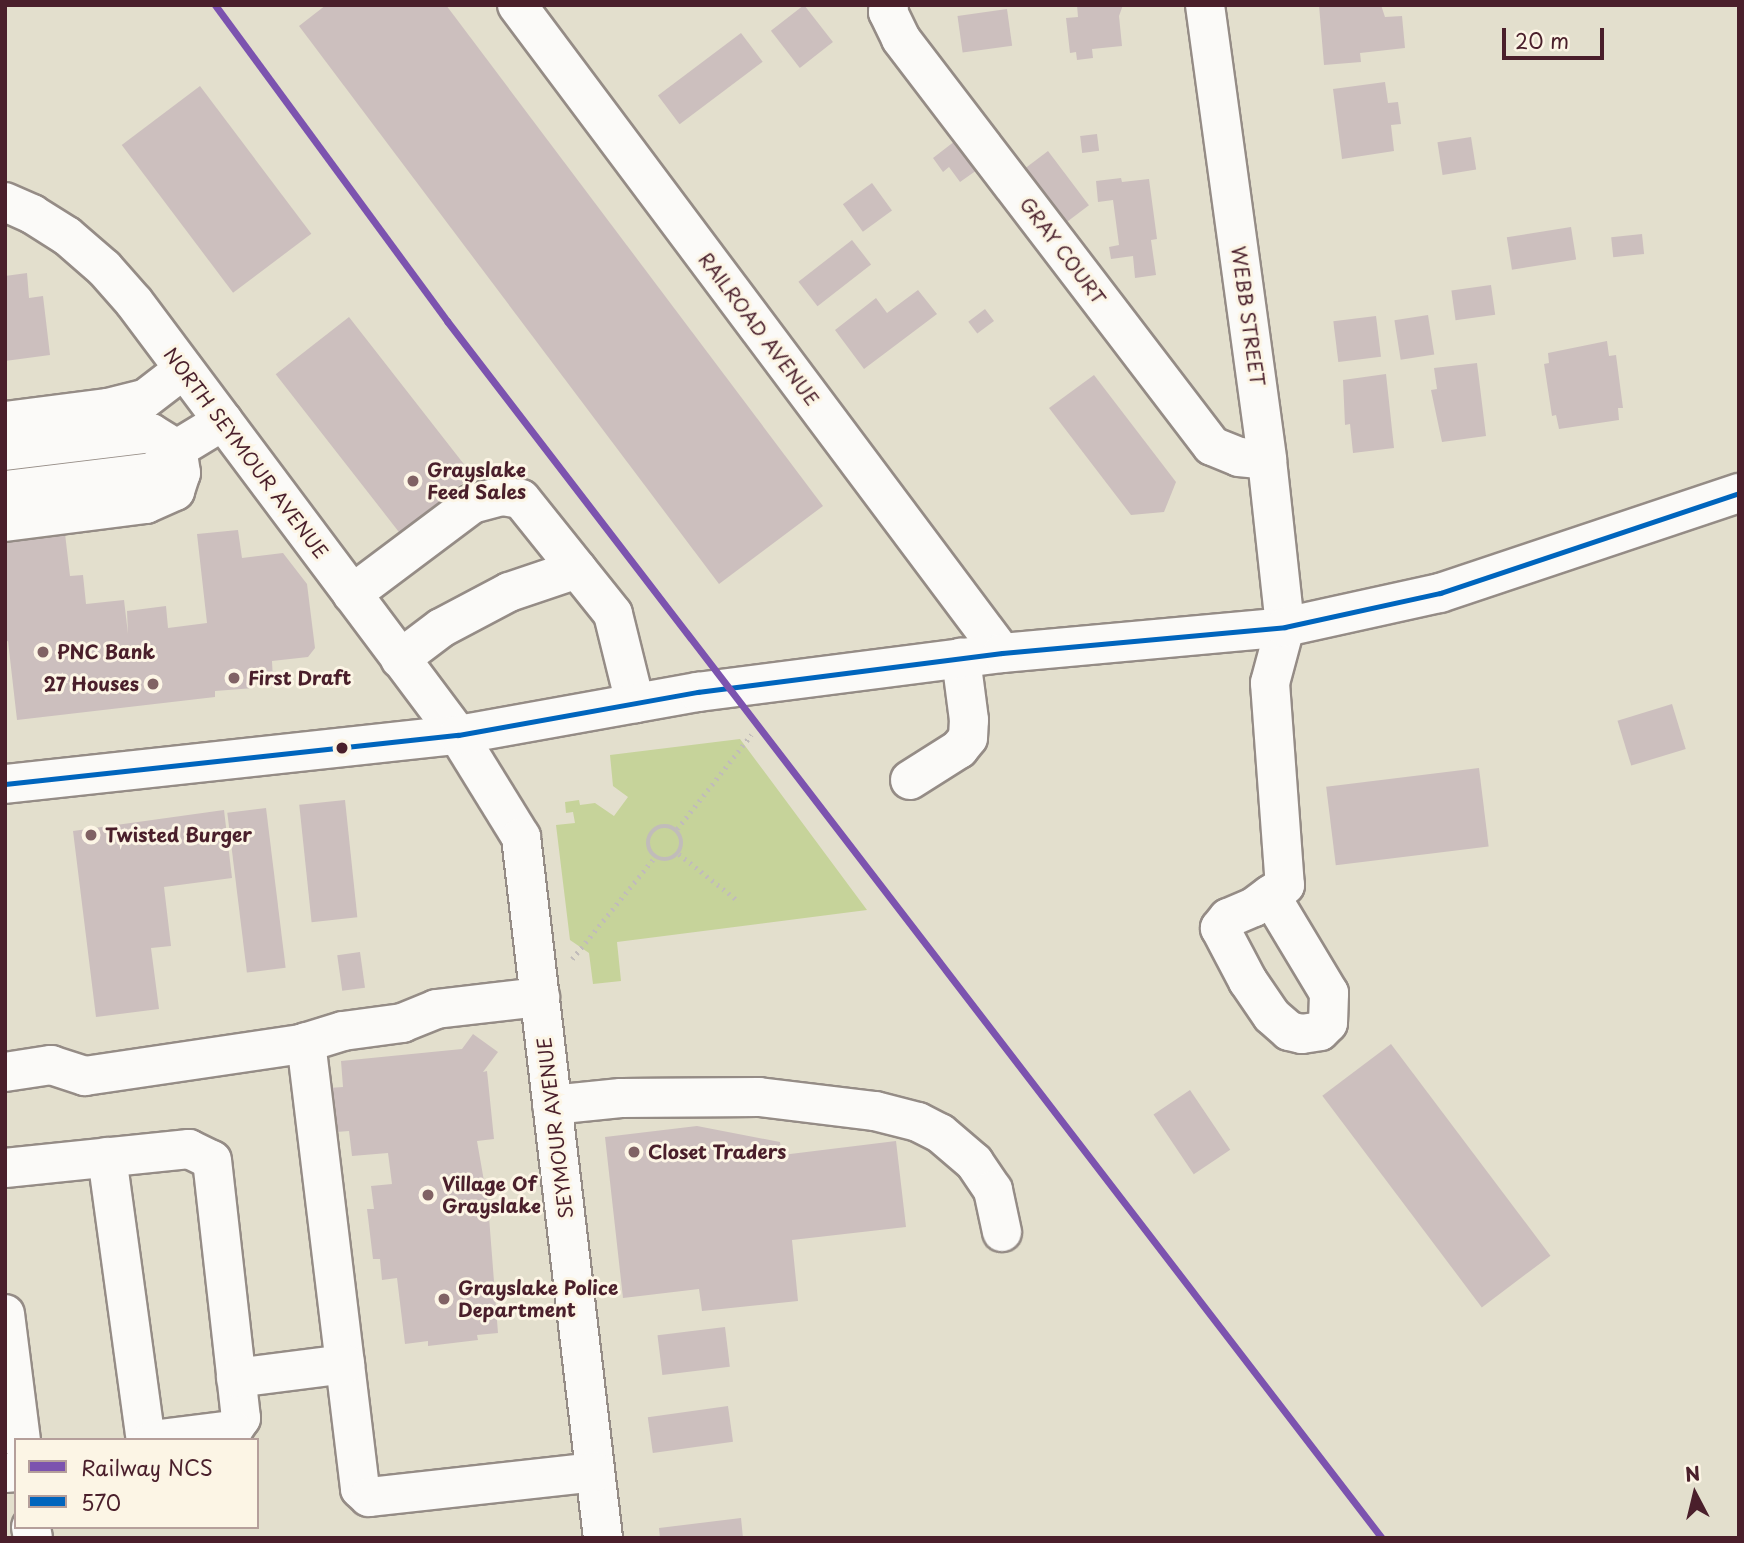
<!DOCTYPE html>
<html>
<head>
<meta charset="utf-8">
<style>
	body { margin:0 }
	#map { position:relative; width:1744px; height:1543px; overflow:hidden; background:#e3dfcd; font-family:"Playpen Sans",sans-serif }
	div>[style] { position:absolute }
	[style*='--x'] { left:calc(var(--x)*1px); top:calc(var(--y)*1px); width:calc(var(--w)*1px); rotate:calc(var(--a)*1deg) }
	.green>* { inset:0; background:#c6d39a }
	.building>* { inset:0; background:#ccbfbe; transform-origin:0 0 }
	.path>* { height:4.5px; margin-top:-2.25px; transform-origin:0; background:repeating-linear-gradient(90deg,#c1bcba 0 2px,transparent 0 7px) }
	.path>.ring { margin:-2.25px; padding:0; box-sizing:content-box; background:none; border:4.5px solid #c1bcba; border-radius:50% }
	.roads { filter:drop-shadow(2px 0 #958c86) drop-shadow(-2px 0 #958c86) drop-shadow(0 2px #958c86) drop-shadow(0 -2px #958c86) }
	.minor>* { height:38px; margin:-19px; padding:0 19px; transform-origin:19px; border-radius:19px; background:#fbfaf8 }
	.bus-1>* { height:5px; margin:-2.5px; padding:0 2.5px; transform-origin:2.5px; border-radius:2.5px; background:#0065bd }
	.rail-1>* { height:7px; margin:-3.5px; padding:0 3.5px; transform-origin:3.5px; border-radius:3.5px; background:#7c53af }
	.dots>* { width:19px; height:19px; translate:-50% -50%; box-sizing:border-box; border:4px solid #fcf5e5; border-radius:50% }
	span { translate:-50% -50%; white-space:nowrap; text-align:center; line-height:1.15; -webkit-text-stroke:6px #fcf5e5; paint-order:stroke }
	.street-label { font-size:19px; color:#4a1f2b }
	.poi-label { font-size:19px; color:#4a1f2b; font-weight:700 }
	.left { translate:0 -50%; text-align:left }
	.right { translate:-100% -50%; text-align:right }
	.frame { position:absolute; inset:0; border:7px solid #4a1f2b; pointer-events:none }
	.legend { position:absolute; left:14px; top:1438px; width:245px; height:91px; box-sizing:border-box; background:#fcf5e5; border:2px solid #b59f9b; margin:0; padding:9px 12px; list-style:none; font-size:21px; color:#4a1f2b }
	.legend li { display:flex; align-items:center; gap:14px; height:35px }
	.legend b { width:35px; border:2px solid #b59f9b }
	.north { position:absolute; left:1660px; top:1459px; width:70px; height:70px; -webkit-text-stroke:5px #fcf5e5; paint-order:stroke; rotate:353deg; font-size:19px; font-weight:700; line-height:28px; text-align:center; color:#4a1f2b }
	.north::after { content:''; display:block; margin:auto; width:24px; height:32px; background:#4a1f2b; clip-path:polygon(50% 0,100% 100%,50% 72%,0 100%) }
	.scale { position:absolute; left:1502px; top:28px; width:102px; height:32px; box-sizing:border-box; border:4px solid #4a1f2b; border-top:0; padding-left:9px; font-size:21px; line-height:24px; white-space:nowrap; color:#4a1f2b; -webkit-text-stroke:5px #fcf5e5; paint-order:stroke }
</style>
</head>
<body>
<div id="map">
	<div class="green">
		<div style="clip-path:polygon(740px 739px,867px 910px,617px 942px,621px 981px,593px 984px,589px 953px,570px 940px,556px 825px,575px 823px,573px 812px,566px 813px,565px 802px,579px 800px,580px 805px,595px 803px,614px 816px,628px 797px,613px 786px,610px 755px)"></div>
	</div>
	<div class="building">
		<div style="clip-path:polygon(326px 5px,446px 5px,823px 506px,719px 584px,299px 26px)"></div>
		<div style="left:804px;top:5px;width:47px;height:42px;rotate:52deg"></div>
		<div style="clip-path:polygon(1077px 5px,1123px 5px,1119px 16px,1122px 46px,1092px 49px,1093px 58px,1077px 60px,1076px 52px,1070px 53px,1066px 18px,1078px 17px)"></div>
		<div style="clip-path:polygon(1319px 5px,1381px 5px,1385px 17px,1402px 16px,1405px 48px,1360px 53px,1361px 62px,1324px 65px)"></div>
		<div style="left:1007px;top:9px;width:37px;height:50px;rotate:82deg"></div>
		<div style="left:741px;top:33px;width:36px;height:104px;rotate:53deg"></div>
		<div style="clip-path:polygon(1385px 82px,1388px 103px,1398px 102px,1401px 124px,1391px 125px,1394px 151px,1342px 159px,1333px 89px)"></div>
		<div style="left:200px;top:86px;width:185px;height:98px;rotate:53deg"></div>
		<div style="left:1097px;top:134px;width:17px;height:17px;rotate:83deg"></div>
		<div style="left:1471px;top:137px;width:33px;height:34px;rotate:81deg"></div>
		<div style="clip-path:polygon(955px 141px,977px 170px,960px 182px,949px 167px,943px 172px,933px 158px)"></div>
		<div style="left:1048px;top:151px;width:68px;height:31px;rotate:53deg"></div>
		<div style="clip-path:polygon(1121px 178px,1122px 182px,1149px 179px,1157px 239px,1151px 240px,1156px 275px,1135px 278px,1133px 256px,1111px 259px,1109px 247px,1119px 245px,1113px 200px,1098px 202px,1096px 181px)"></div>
		<div style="left:872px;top:183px;width:34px;height:36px;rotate:54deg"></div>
		<div style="left:1571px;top:227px;width:33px;height:65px;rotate:81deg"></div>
		<div style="left:1642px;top:234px;width:20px;height:31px;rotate:84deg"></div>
		<div style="left:852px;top:240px;width:31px;height:68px;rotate:52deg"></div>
		<div style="clip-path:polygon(27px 273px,29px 298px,43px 296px,50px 355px,5px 361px,5px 276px)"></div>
		<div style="left:1491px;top:285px;width:30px;height:40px;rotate:82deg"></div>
		<div style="clip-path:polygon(918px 290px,937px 314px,864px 369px,835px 330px,876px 298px,887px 313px)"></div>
		<div style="left:985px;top:309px;width:15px;height:21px;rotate:53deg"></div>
		<div style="left:1428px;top:315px;width:40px;height:34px;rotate:81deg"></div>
		<div style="left:1376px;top:316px;width:41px;height:43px;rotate:83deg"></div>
		<div style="left:349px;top:317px;width:201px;height:93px;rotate:52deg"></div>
		<div style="clip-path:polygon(1607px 341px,1609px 356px,1616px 355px,1623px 408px,1618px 408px,1619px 420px,1559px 429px,1556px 415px,1552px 416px,1544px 364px,1549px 363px,1548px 353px)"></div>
		<div style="clip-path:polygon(1477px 363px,1486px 436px,1442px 442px,1431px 390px,1437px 389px,1434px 368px)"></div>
		<div style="clip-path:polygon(1386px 374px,1394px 448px,1353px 453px,1350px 424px,1345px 425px,1343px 380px)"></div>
		<div style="clip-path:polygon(1094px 375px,1176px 482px,1164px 512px,1131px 515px,1049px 408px)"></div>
		<div style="clip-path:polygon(20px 435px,32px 529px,64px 525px,70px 576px,83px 575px,86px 604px,124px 600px,128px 634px,127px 611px,166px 606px,168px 628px,207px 623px,197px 534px,238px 530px,242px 558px,283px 553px,307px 584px,315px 648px,308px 657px,272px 661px,273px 681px,253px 683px,254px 688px,215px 691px,215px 697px,17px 720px,8px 641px,5px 642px,5px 436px)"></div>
		<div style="left:1672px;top:704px;width:47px;height:57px;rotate:73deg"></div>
		<div style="left:1479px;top:768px;width:79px;height:154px;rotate:83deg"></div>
		<div style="left:345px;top:800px;width:118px;height:46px;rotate:84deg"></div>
		<div style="left:266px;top:808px;width:161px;height:39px;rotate:83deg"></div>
		<div style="clip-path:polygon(224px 810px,232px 878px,164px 887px,171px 946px,151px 948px,159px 1009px,96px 1017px,73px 831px)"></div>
		<div style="left:360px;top:952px;width:36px;height:23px;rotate:82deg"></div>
		<div style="clip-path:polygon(473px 1034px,498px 1052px,483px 1072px,487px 1071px,494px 1139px,477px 1141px,488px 1204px,498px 1333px,477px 1335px,478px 1340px,428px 1346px,428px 1341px,405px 1344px,397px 1278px,382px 1280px,380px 1259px,373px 1259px,367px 1209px,374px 1209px,371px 1186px,392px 1184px,388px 1153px,352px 1156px,349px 1131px,336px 1132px,329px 1088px,343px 1087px,341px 1061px,462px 1049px)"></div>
		<div style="left:1391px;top:1044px;width:265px;height:86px;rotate:53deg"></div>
		<div style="left:1190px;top:1090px;width:72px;height:44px;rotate:56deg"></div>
		<div style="clip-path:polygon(697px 1126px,780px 1142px,782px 1155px,896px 1141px,906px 1227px,792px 1240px,798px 1301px,702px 1311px,699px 1289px,623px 1298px,605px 1137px)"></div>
		<div style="left:725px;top:1327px;width:40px;height:68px;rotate:83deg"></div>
		<div style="left:728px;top:1406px;width:36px;height:81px;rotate:82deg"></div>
		<div style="clip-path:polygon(741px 1518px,743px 1538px,660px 1538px,659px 1528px)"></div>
	</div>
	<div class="path">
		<div class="ring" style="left:648px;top:826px;width:29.5px;height:29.5px"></div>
		<div style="--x:677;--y:829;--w:120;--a:-51.8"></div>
		<div style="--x:679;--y:854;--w:74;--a:38.4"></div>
		<div style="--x:572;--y:959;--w:132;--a:-50.9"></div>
	</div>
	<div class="roads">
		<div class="minor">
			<div style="--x:517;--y:5;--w:809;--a:53.19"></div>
			<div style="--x:889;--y:5;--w:7;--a:98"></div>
			<div style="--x:888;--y:12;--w:30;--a:64"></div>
			<div style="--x:901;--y:39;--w:512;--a:52.62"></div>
			<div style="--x:1212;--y:446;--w:29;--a:22"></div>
			<div style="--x:1239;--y:457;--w:28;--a:6"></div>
			<div style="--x:1205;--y:5;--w:459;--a:82.2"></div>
			<div style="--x:1267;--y:460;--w:168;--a:83.8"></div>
			<div style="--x:1285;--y:627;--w:58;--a:105"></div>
			<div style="--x:1270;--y:683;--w:203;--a:85.8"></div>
			<div style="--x:1285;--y:885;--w:18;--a:146"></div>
			<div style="--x:1270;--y:895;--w:20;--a:143"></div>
			<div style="--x:1254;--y:907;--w:28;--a:157"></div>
			<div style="--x:1228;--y:918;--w:13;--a:129"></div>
			<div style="--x:1220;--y:928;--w:60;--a:62.2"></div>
			<div style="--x:1248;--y:981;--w:42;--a:55.6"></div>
			<div style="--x:1272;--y:1016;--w:23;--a:41"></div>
			<div style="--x:1289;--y:1031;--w:13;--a:13"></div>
			<div style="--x:1302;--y:1034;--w:18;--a:-9"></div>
			<div style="--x:1320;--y:1031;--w:11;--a:-45"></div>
			<div style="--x:1328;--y:1023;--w:30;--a:-88"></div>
			<div style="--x:1329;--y:993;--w:114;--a:-121"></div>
			<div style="--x:5;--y:202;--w:30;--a:24"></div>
			<div style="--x:32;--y:214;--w:41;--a:32.2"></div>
			<div style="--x:67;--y:236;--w:49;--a:40.9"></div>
			<div style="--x:104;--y:268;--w:45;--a:48.6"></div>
			<div style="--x:134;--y:302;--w:541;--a:53.19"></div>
			<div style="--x:458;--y:735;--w:120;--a:58.3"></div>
			<div style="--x:521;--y:837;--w:706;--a:83.33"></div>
			<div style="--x:5;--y:421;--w:104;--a:-7.2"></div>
			<div style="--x:108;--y:408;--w:38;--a:-14"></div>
			<div style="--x:145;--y:399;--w:49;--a:-37.6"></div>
			<div style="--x:5;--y:451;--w:147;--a:-7"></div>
			<div style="--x:151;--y:433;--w:31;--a:32"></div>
			<div style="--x:5;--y:490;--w:150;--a:-6.9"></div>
			<div style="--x:154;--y:472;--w:33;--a:-45"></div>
			<div style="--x:5;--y:522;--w:142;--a:-7.3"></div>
			<div style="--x:146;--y:504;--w:32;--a:-24"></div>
			<div style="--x:175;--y:491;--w:19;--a:-72"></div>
			<div style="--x:181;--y:473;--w:24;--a:-99"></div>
			<div style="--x:177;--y:449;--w:54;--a:-31.3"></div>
			<div style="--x:352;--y:594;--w:150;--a:-36.9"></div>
			<div style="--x:472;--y:504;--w:31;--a:-15"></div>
			<div style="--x:502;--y:496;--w:19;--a:9"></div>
			<div style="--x:521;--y:499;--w:147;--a:51.3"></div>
			<div style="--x:613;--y:614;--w:92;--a:76.1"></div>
			<div style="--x:400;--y:659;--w:51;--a:-37.1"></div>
			<div style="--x:441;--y:628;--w:77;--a:-27.9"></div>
			<div style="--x:509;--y:592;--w:72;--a:-18.7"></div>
			<div style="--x:910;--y:780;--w:58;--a:-32.3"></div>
			<div style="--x:959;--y:749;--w:14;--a:-51"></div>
			<div style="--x:968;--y:738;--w:18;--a:-87"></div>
			<div style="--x:969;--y:720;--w:63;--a:-97.4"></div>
			<div style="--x:5;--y:784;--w:456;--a:-6.2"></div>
			<div style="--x:458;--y:735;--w:244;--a:-10.2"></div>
			<div style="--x:698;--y:692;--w:306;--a:-7.3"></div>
			<div style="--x:1002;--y:653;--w:284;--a:-5.2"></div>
			<div style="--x:1285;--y:627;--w:159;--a:-12.4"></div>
			<div style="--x:1440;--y:593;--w:315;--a:-18.5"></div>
			<div style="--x:306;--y:1042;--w:450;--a:83.1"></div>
			<div style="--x:360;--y:1489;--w:12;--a:42"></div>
			<div style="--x:369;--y:1497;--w:227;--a:-6.3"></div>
			<div style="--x:5;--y:1072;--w:47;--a:-8.7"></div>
			<div style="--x:51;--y:1065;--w:36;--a:18"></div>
			<div style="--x:85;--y:1076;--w:218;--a:-8.4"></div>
			<div style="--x:301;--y:1044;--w:44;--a:-17.2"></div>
			<div style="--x:343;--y:1031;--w:60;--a:-7.7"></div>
			<div style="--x:402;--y:1023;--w:37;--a:-22"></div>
			<div style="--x:436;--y:1009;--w:105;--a:-6.6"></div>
			<div style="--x:552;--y:1105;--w:69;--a:-5.8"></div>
			<div style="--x:621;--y:1098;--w:138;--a:-0.4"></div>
			<div style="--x:759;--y:1097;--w:117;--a:6.9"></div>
			<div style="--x:875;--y:1111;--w:44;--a:14.3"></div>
			<div style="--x:918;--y:1122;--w:25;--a:27"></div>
			<div style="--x:940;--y:1133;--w:45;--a:40.5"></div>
			<div style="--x:974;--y:1162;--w:34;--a:56"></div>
			<div style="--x:993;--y:1190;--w:43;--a:77.9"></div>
			<div style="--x:107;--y:1157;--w:286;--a:82.2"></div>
			<div style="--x:5;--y:1168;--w:185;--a:-5.9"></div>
			<div style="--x:189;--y:1149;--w:25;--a:26"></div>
			<div style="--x:212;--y:1160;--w:260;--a:83.6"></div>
			<div style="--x:241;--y:1418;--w:14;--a:124"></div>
			<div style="--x:233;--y:1430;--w:81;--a:172.9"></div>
			<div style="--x:5;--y:1314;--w:127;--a:82.8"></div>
			<div style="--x:236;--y:1378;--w:110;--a:-7.3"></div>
			<div style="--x:5;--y:1473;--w:11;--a:-5"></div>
			<div style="--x:31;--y:1527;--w:11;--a:80"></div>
		</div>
	</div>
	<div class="bus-1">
		<div style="--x:5;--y:784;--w:456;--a:-6.2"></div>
		<div style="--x:458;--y:735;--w:244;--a:-10.2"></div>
		<div style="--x:698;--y:692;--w:306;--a:-7.3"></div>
		<div style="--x:1002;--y:653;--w:284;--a:-5.2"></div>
		<div style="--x:1285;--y:627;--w:159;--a:-12.4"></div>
		<div style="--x:1440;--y:593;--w:315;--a:-18.5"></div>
	</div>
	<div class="rail-1">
		<div style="--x:215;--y:5;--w:392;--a:53.7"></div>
		<div style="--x:447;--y:321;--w:1535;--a:52.47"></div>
	</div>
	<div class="dots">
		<div style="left:413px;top:481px;background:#806264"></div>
		<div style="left:43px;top:652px;background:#806264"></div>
		<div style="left:234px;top:678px;background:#806264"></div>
		<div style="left:153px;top:684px;background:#806264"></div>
		<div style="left:342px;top:748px;background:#4a1f2b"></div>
		<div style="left:91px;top:835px;background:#806264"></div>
		<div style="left:634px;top:1152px;background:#806264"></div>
		<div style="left:428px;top:1195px;background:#806264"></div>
		<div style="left:444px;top:1299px;background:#806264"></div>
	</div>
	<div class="street-label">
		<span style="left:1063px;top:251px;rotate:53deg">GRAY COURT</span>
		<span style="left:1248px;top:316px;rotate:82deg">WEBB STREET</span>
		<span style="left:759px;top:329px;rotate:53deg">RAILROAD AVENUE</span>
		<span style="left:246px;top:453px;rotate:53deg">NORTH SEYMOUR AVENUE</span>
		<span style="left:555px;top:1128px;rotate:-97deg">SEYMOUR AVENUE</span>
	</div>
	<div class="poi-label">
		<span class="left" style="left:427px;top:481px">Grayslake<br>Feed Sales</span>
		<span class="left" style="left:57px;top:652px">PNC Bank</span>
		<span class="left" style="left:248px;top:678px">First Draft</span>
		<span class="right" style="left:139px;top:684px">27 Houses</span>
		<span class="left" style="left:105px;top:835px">Twisted Burger</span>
		<span class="left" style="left:648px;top:1152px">Closet Traders</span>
		<span class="left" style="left:442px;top:1195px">Village Of<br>Grayslake</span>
		<span class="left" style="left:458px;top:1299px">Grayslake Police<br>Department</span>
	</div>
	<div class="frame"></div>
	<ul class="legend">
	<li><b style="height:9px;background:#7c53af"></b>Railway NCS</li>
	<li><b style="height:9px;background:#0065bd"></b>570</li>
	</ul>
	<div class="north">N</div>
	<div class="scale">20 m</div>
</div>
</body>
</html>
